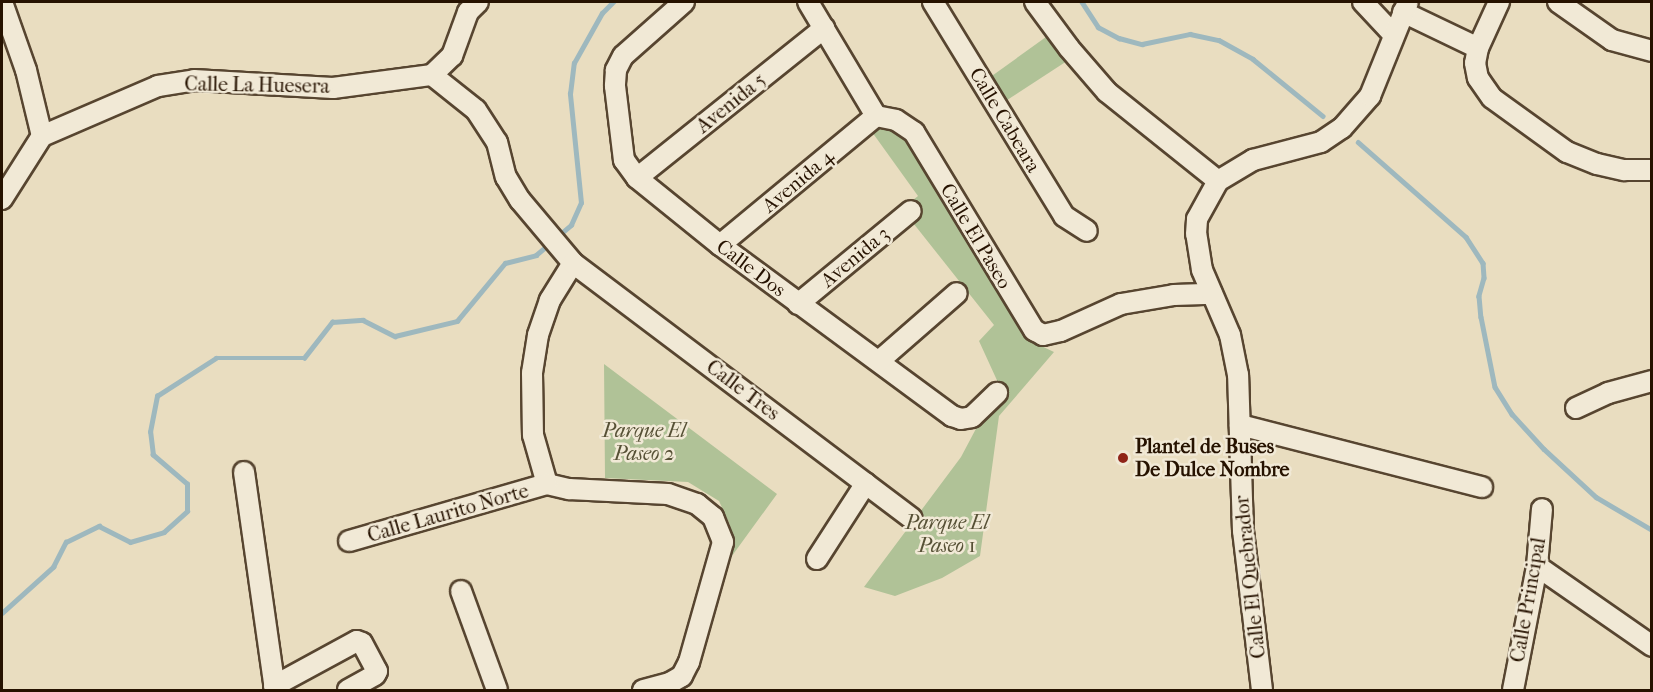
<!DOCTYPE html>
<html>
<head>
<meta charset="utf-8">
<style>
	body { margin:0 }
	#map { position:relative; width:1653px; height:692px; overflow:hidden; background:#e9ddc0; font-family:"IM FELL French Canon",serif }
	div>[style] { position:absolute }
	[style*='--x'] { left:calc(var(--x)*1px); top:calc(var(--y)*1px); width:calc(var(--w)*1px); rotate:calc(var(--a)*1deg) }
	.green>* { inset:0; background:#b0c297 }
	.stream>* { height:4.5px; margin:-2.25px; padding:0 2.25px; transform-origin:2.25px; border-radius:2.25px; background:#9eb8be }
	.roads { filter:drop-shadow(2px 0 #574530) drop-shadow(-2px 0 #574530) drop-shadow(0 2px #574530) drop-shadow(0 -2px #574530) }
	.minor>* { height:20px; margin:-10px; padding:0 10px; transform-origin:10px; border-radius:10px; background:#f1e9d6 }
	.dots>* { width:16px; height:16px; translate:-50% -50%; box-sizing:border-box; border:3px solid #f1e9d6; border-radius:50% }
	span { translate:-50% -50%; white-space:nowrap; text-align:center; line-height:1.15; -webkit-text-stroke:5px #f1e9d6; paint-order:stroke }
	.street-label { font-size:20px; color:#261200 }
	.park-label { font-size:20px; color:#565035; font-style:italic }
	.poi-label { font-size:20px; color:#261200; font-weight:700 }
	.left { translate:0 -50%; text-align:left }
	.frame { position:absolute; inset:0; border:3px solid #261200; pointer-events:none }
</style>
</head>
<body>
<div id="map">
	<div class="green">
		<div style="clip-path:polygon(1046px 37px,1067px 61px,1004px 102px,989px 78px)"></div>
		<div style="clip-path:polygon(881px 125px,903px 132px,1035px 343px,1054px 352px,999px 416px,980px 556px,942px 578px,895px 596px,864px 587px,961px 457px,979px 423px,1006px 400px,979px 341px,994px 325px,902px 209px,918px 196px,872px 132px)"></div>
		<div style="clip-path:polygon(604px 364px,777px 494px,729px 560px,730px 525px,719px 501px,688px 482px,605px 478px)"></div>
	</div>
	<div class="stream">
		<div style="--x:1082;--y:2;--w:30;--a:57"></div>
		<div style="--x:1098;--y:27;--w:24;--a:28"></div>
		<div style="--x:1119;--y:38;--w:24;--a:15"></div>
		<div style="--x:1142;--y:44;--w:49;--a:-11.8"></div>
		<div style="--x:1190;--y:34;--w:30;--a:12"></div>
		<div style="--x:1219;--y:40;--w:39;--a:29"></div>
		<div style="--x:1253;--y:59;--w:90;--a:39.2"></div>
		<div style="--x:1358;--y:142;--w:144;--a:41.3"></div>
		<div style="--x:1466;--y:237;--w:31;--a:57"></div>
		<div style="--x:1483;--y:263;--w:15;--a:86"></div>
		<div style="--x:1484;--y:278;--w:19;--a:106"></div>
		<div style="--x:1479;--y:296;--w:21;--a:85"></div>
		<div style="--x:1481;--y:317;--w:71;--a:78.7"></div>
		<div style="--x:1495;--y:387;--w:32;--a:58"></div>
		<div style="--x:1512;--y:414;--w:47;--a:47.6"></div>
		<div style="--x:1544;--y:449;--w:71;--a:42.7"></div>
		<div style="--x:1596;--y:497;--w:65;--a:30.5"></div>
		<div style="--x:558;--y:236;--w:17;--a:-40"></div>
		<div style="--x:571;--y:225;--w:24;--a:-66"></div>
		<div style="--x:581;--y:203;--w:110;--a:-95.8"></div>
		<div style="--x:570;--y:94;--w:31;--a:-83"></div>
		<div style="--x:574;--y:63;--w:57;--a:-60.8"></div>
		<div style="--x:602;--y:13;--w:16;--a:-45"></div>
		<div style="--x:2;--y:613;--w:69;--a:-42"></div>
		<div style="--x:53;--y:567;--w:28;--a:-63"></div>
		<div style="--x:66;--y:542;--w:37;--a:-26"></div>
		<div style="--x:99;--y:526;--w:35;--a:27"></div>
		<div style="--x:130;--y:542;--w:35;--a:-16"></div>
		<div style="--x:164;--y:532;--w:31;--a:-42"></div>
		<div style="--x:187;--y:511;--w:27;--a:-90"></div>
		<div style="--x:187;--y:484;--w:45;--a:-139.5"></div>
		<div style="--x:153;--y:455;--w:23;--a:-97"></div>
		<div style="--x:150;--y:432;--w:37;--a:-79"></div>
		<div style="--x:157;--y:396;--w:70;--a:-32.8"></div>
		<div style="--x:216;--y:358;--w:88;--a:0"></div>
		<div style="--x:304;--y:358;--w:46;--a:-52.1"></div>
		<div style="--x:332;--y:322;--w:31;--a:-4"></div>
		<div style="--x:363;--y:320;--w:36;--a:27"></div>
		<div style="--x:395;--y:336;--w:64;--a:-13.6"></div>
		<div style="--x:457;--y:321;--w:75;--a:-50.4"></div>
		<div style="--x:505;--y:263;--w:32;--a:-14"></div>
		<div style="--x:536;--y:255;--w:17;--a:-40"></div>
	</div>
	<div class="roads">
		<div class="minor">
			<div style="--x:2;--y:2;--w:72;--a:70.6"></div>
			<div style="--x:26;--y:70;--w:68;--a:76.4"></div>
			<div style="--x:684;--y:2;--w:81;--a:138.5"></div>
			<div style="--x:623;--y:56;--w:16;--a:117"></div>
			<div style="--x:616;--y:70;--w:16;--a:94"></div>
			<div style="--x:615;--y:86;--w:75;--a:83.1"></div>
			<div style="--x:624;--y:160;--w:22;--a:54"></div>
			<div style="--x:637;--y:178;--w:107;--a:38.9"></div>
			<div style="--x:720;--y:245;--w:288;--a:36.4"></div>
			<div style="--x:952;--y:416;--w:9;--a:18"></div>
			<div style="--x:961;--y:419;--w:11;--a:-10"></div>
			<div style="--x:972;--y:417;--w:35;--a:-44"></div>
			<div style="--x:808;--y:2;--w:133;--a:59.2"></div>
			<div style="--x:876;--y:116;--w:20;--a:11"></div>
			<div style="--x:896;--y:120;--w:22;--a:34"></div>
			<div style="--x:914;--y:132;--w:232;--a:58.8"></div>
			<div style="--x:1034;--y:330;--w:10;--a:29"></div>
			<div style="--x:1043;--y:335;--w:18;--a:-13"></div>
			<div style="--x:1061;--y:331;--w:66;--a:-24.2"></div>
			<div style="--x:1121;--y:304;--w:54;--a:-9.6"></div>
			<div style="--x:1174;--y:295;--w:38;--a:-2"></div>
			<div style="--x:933;--y:2;--w:251;--a:58.5"></div>
			<div style="--x:1064;--y:216;--w:27;--a:33"></div>
			<div style="--x:1035;--y:2;--w:57;--a:53.5"></div>
			<div style="--x:1069;--y:48;--w:58;--a:49.2"></div>
			<div style="--x:1107;--y:92;--w:142;--a:38.7"></div>
			<div style="--x:1363;--y:2;--w:44;--a:46.8"></div>
			<div style="--x:1558;--y:2;--w:66;--a:35.1"></div>
			<div style="--x:1612;--y:40;--w:41;--a:15.4"></div>
			<div style="--x:1403;--y:12;--w:83;--a:25.6"></div>
			<div style="--x:1478;--y:48;--w:15;--a:101"></div>
			<div style="--x:1475;--y:63;--w:15;--a:79"></div>
			<div style="--x:1478;--y:78;--w:24;--a:55"></div>
			<div style="--x:1492;--y:98;--w:92;--a:35.8"></div>
			<div style="--x:1567;--y:152;--w:32;--a:22"></div>
			<div style="--x:1597;--y:164;--w:28;--a:13"></div>
			<div style="--x:1624;--y:170;--w:28;--a:0"></div>
			<div style="--x:1478;--y:48;--w:51;--a:-65.5"></div>
			<div style="--x:432;--y:75;--w:56;--a:38.5"></div>
			<div style="--x:476;--y:110;--w:38;--a:57"></div>
			<div style="--x:497;--y:142;--w:36;--a:76"></div>
			<div style="--x:506;--y:177;--w:27;--a:59"></div>
			<div style="--x:520;--y:200;--w:82;--a:49.9"></div>
			<div style="--x:573;--y:263;--w:44;--a:121.9"></div>
			<div style="--x:550;--y:300;--w:37;--a:109"></div>
			<div style="--x:538;--y:335;--w:38;--a:99"></div>
			<div style="--x:532;--y:373;--w:62;--a:89.1"></div>
			<div style="--x:533;--y:435;--w:51;--a:74.1"></div>
			<div style="--x:547;--y:484;--w:23;--a:13"></div>
			<div style="--x:569;--y:489;--w:99;--a:2.9"></div>
			<div style="--x:668;--y:494;--w:31;--a:19"></div>
			<div style="--x:697;--y:504;--w:21;--a:39"></div>
			<div style="--x:713;--y:517;--w:27;--a:68"></div>
			<div style="--x:723;--y:542;--w:125;--a:105.8"></div>
			<div style="--x:689;--y:662;--w:16;--a:117"></div>
			<div style="--x:682;--y:676;--w:14;--a:150"></div>
			<div style="--x:670;--y:683;--w:28;--a:165"></div>
			<div style="--x:637;--y:178;--w:240;--a:-38.7"></div>
			<div style="--x:2;--y:199;--w:75;--a:-57.6"></div>
			<div style="--x:42;--y:136;--w:126;--a:-23.3"></div>
			<div style="--x:158;--y:86;--w:36;--a:-9"></div>
			<div style="--x:194;--y:80;--w:139;--a:3.3"></div>
			<div style="--x:333;--y:88;--w:100;--a:-7.5"></div>
			<div style="--x:432;--y:75;--w:28;--a:-44"></div>
			<div style="--x:452;--y:56;--w:47;--a:-70"></div>
			<div style="--x:468;--y:12;--w:14;--a:-45"></div>
			<div style="--x:720;--y:245;--w:202;--a:-39.6"></div>
			<div style="--x:573;--y:263;--w:424;--a:37"></div>
			<div style="--x:798;--y:304;--w:146;--a:-39.5"></div>
			<div style="--x:879;--y:361;--w:103;--a:-41.1"></div>
			<div style="--x:1576;--y:408;--w:35;--a:-25"></div>
			<div style="--x:1608;--y:393;--w:46;--a:-15.3"></div>
			<div style="--x:1240;--y:425;--w:250;--a:14.4"></div>
			<div style="--x:244;--y:472;--w:220;--a:81.9"></div>
			<div style="--x:349;--y:541;--w:206;--a:-16.1"></div>
			<div style="--x:817;--y:559;--w:90;--a:-57.2"></div>
			<div style="--x:1537;--y:566;--w:140;--a:34.8"></div>
			<div style="--x:461;--y:591;--w:105;--a:70"></div>
			<div style="--x:274;--y:686;--w:94;--a:-28.5"></div>
			<div style="--x:357;--y:641;--w:5;--a:22"></div>
			<div style="--x:362;--y:643;--w:32;--a:62"></div>
			<div style="--x:377;--y:671;--w:4;--a:117"></div>
			<div style="--x:375;--y:675;--w:31;--a:151"></div>
			<div style="--x:1262;--y:690;--w:160;--a:-96.8"></div>
			<div style="--x:1243;--y:531;--w:156;--a:-91.8"></div>
			<div style="--x:1238;--y:375;--w:41;--a:-101.3"></div>
			<div style="--x:1230;--y:335;--w:71;--a:-113.3"></div>
			<div style="--x:1202;--y:270;--w:36;--a:-99"></div>
			<div style="--x:1196;--y:234;--w:15;--a:-86"></div>
			<div style="--x:1197;--y:219;--w:43;--a:-61.1"></div>
			<div style="--x:1218;--y:181;--w:41;--a:-31"></div>
			<div style="--x:1253;--y:160;--w:70;--a:-14.8"></div>
			<div style="--x:1321;--y:142;--w:25;--a:-34"></div>
			<div style="--x:1342;--y:128;--w:43;--a:-48.8"></div>
			<div style="--x:1370;--y:96;--w:101;--a:-68"></div>
			<div style="--x:1513;--y:690;--w:126;--a:-79"></div>
			<div style="--x:1537;--y:566;--w:57;--a:-85"></div>
		</div>
	</div>
	<div class="dots">
		<div style="left:1123px;top:458px;background:#8f2418"></div>
	</div>
	<div class="street-label">
		<span style="left:257px;top:85px;rotate:1deg">Calle La Huesera</span>
		<span style="left:731px;top:103px;rotate:-39deg">Avenida 5</span>
		<span style="left:1005px;top:120px;rotate:59deg">Calle Cabeara</span>
		<span style="left:798px;top:181px;rotate:-40deg">Avenida 4</span>
		<span style="left:976px;top:236px;rotate:59deg">Calle El Paseo</span>
		<span style="left:855px;top:257px;rotate:-40deg">Avenida 3</span>
		<span style="left:751px;top:268px;rotate:37deg">Calle Dos</span>
		<span style="left:743px;top:390px;rotate:37deg">Calle Tres</span>
		<span style="left:448px;top:513px;rotate:-16deg">Calle Laurito Norte</span>
		<span style="left:1250px;top:577px;rotate:-96deg">Calle El Quebrador</span>
		<span style="left:1528px;top:600px;rotate:-80deg">Calle Principal</span>
	</div>
	<div class="park-label">
		<span style="left:644px;top:442px">Parque El<br>Paseo 2</span>
		<span style="left:947px;top:534px">Parque El<br>Paseo 1</span>
	</div>
	<div class="poi-label">
		<span class="left" style="left:1135px;top:458px">Plantel de Buses<br>De Dulce Nombre</span>
	</div>
	<div class="frame"></div>
</div>
</body>
</html>
